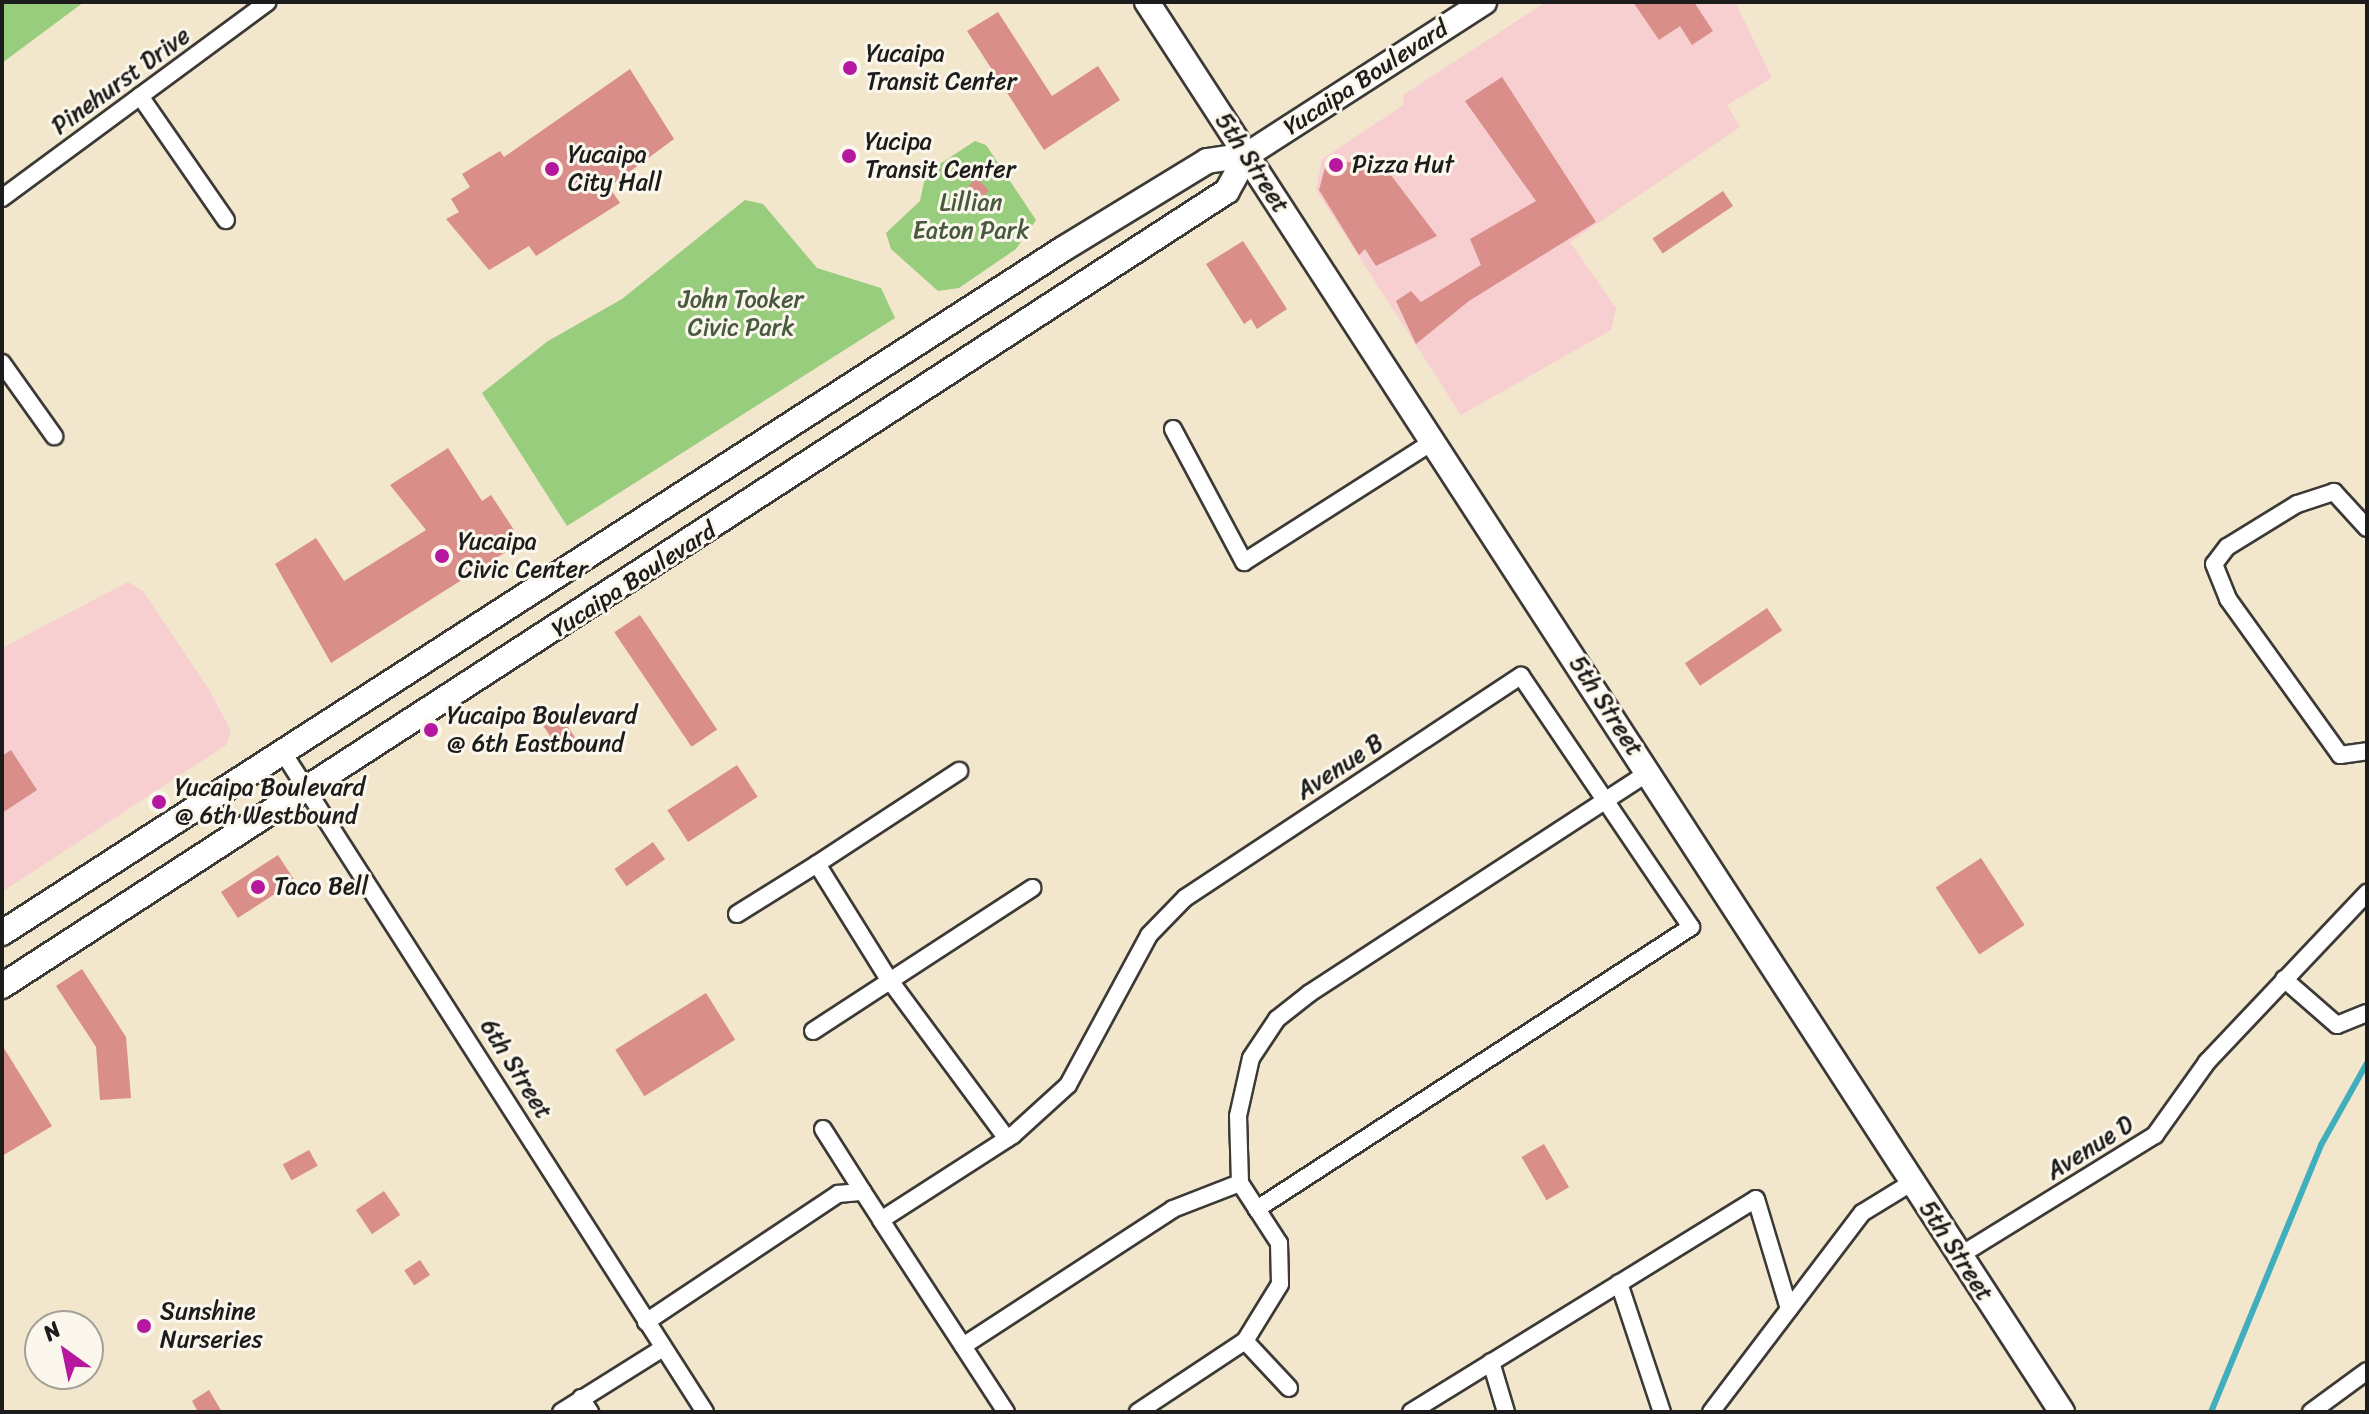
<!DOCTYPE html>
<html>
<head>
<meta charset="utf-8">
<style>
	body { margin:0 }
	#map { position:relative; width:2369px; height:1414px; overflow:hidden; background:#f2e6cc; font-family:Sriracha,sans-serif }
	div>[style] { position:absolute }
	[style*='--x'] { left:calc(var(--x)*1px); top:calc(var(--y)*1px); width:calc(var(--w)*1px); rotate:calc(var(--a)*1deg) }
	.built>* { inset:0; background:#f7cfd0 }
	.green>* { inset:0; background:#99cd7e }
	.stream>* { height:6px; margin:-3px; padding:0 3px; transform-origin:3px; border-radius:3px; background:#40aebd }
	.building>* { inset:0; background:#d98e89; transform-origin:0 0 }
	.roads { filter:drop-shadow(2px 0 #3c3a36) drop-shadow(-2px 0 #3c3a36) drop-shadow(0 2px #3c3a36) drop-shadow(0 -2px #3c3a36) }
	.street>* { height:16px; margin:-8px; padding:0 8px; transform-origin:8px; border-radius:8px; background:#fff }
	.secondary>* { height:24px; margin:-12px; padding:0 12px; transform-origin:12px; border-radius:12px; background:#fff }
	.dots>* { width:22px; height:22px; translate:-50% -50%; box-sizing:border-box; border:4px solid #fbf7ec; border-radius:50% }
	span { translate:-50% -50%; white-space:nowrap; text-align:center; line-height:1.15; -webkit-text-stroke:6px #fbf7ec; paint-order:stroke }
	.poi-label { font-size:24px; color:#1c1c1c }
	.left { translate:0 -50%; text-align:left }
	.street-label { font-size:24px; color:#1c1c1c }
	.park-label { font-size:24px; color:#485a3e }
	.frame { position:absolute; inset:0; border:4px solid #1c1c1c; pointer-events:none }
	.north { position:absolute; left:24px; top:1310px; width:80px; height:80px; box-sizing:border-box; background:#fbf7ec; border:2px solid #a29f99; border-radius:50%; rotate:327deg; font-size:22px; font-weight:700; line-height:32px; text-align:center; color:#1c1c1c }
	.north::after { content:''; display:block; margin:auto; width:28px; height:36px; background:#b5179e; clip-path:polygon(50% 0,100% 100%,50% 72%,0 100%) }
</style>
</head>
<body>
<div id="map">
	<div class="built">
		<div style="clip-path:polygon(1546px 2px,1735px 2px,1772px 78px,1727px 105px,1740px 127px,1570px 242px,1616px 308px,1611px 330px,1461px 415px,1316px 190px,1322px 159px,1404px 105px,1403px 95px)"></div>
		<div style="clip-path:polygon(128px 582px,143px 591px,210px 691px,231px 731px,226px 745px,2px 892px,2px 648px)"></div>
	</div>
	<div class="green">
		<div style="clip-path:polygon(2px 2px,84px 2px,2px 63px)"></div>
		<div style="clip-path:polygon(975px 141px,986px 145px,1036px 220px,1016px 249px,959px 288px,938px 291px,891px 249px,886px 233px,920px 201px,926px 173px)"></div>
		<div style="clip-path:polygon(745px 200px,763px 204px,817px 268px,881px 288px,895px 318px,567px 526px,482px 393px,548px 341px,622px 299px)"></div>
	</div>
	<div class="stream">
		<div style="--x:2211;--y:1412;--w:289;--a:-67.6"></div>
		<div style="--x:2321;--y:1145;--w:94;--a:-60.7"></div>
	</div>
	<div class="building">
		<div style="clip-path:polygon(1633px 2px,1694px 2px,1713px 31px,1692px 45px,1680px 26px,1659px 40px)"></div>
		<div style="clip-path:polygon(998px 12px,1052px 96px,1098px 66px,1120px 100px,1044px 150px,967px 31px)"></div>
		<div style="clip-path:polygon(630px 69px,674px 139px,609px 187px,620px 203px,536px 256px,529px 246px,489px 270px,446px 219px,459px 212px,451px 199px,470px 187px,462px 174px,500px 151px,504px 157px)"></div>
		<div style="clip-path:polygon(1502px 77px,1596px 222px,1469px 301px,1416px 344px,1396px 301px,1411px 291px,1421px 302px,1481px 265px,1470px 239px,1536px 201px,1465px 101px)"></div>
		<div style="clip-path:polygon(1327px 160px,1384px 166px,1437px 236px,1376px 266px,1365px 249px,1359px 255px,1319px 190px)"></div>
		<div style="left:976px;top:178px;width:18px;height:11px;rotate:43deg"></div>
		<div style="left:1723px;top:191px;width:18px;height:85px;rotate:56deg"></div>
		<div style="clip-path:polygon(1243px 241px,1287px 309px,1257px 329px,1251px 319px,1244px 324px,1206px 264px)"></div>
		<div style="clip-path:polygon(448px 448px,482px 501px,491px 495px,514px 530px,505px 537px,512px 548px,331px 663px,275px 564px,316px 538px,344px 581px,426px 530px,390px 485px)"></div>
		<div style="left:1767px;top:608px;width:27px;height:99px;rotate:56deg"></div>
		<div style="left:640px;top:615px;width:138px;height:31px;rotate:56deg"></div>
		<div style="left:560px;top:715px;width:27px;height:20px;rotate:56deg"></div>
		<div style="clip-path:polygon(11px 750px,37px 790px,2px 813px,2px 756px)"></div>
		<div style="left:737px;top:765px;width:38px;height:83px;rotate:57deg"></div>
		<div style="left:653px;top:842px;width:21px;height:47px;rotate:55deg"></div>
		<div style="left:278px;top:855px;width:31px;height:68px;rotate:57deg"></div>
		<div style="left:1981px;top:858px;width:80px;height:54px;rotate:57deg"></div>
		<div style="clip-path:polygon(82px 969px,126px 1037px,131px 1098px,100px 1100px,96px 1047px,56px 986px)"></div>
		<div style="left:706px;top:993px;width:55px;height:107px;rotate:58deg"></div>
		<div style="clip-path:polygon(2px 1045px,52px 1126px,2px 1156px)"></div>
		<div style="left:1544px;top:1144px;width:50px;height:26px;rotate:60deg"></div>
		<div style="left:309px;top:1150px;width:18px;height:30px;rotate:61deg"></div>
		<div style="left:384px;top:1191px;width:29px;height:34px;rotate:56deg"></div>
		<div style="left:420px;top:1260px;width:18px;height:19px;rotate:56deg"></div>
		<div style="clip-path:polygon(209px 1390px,222px 1412px,198px 1412px,192px 1401px)"></div>
	</div>
	<div class="roads">
		<div class="street">
			<div style="--x:140;--y:96;--w:151;--a:55.3"></div>
			<div style="--x:2;--y:198;--w:330;--a:-36.4"></div>
			<div style="--x:2;--y:363;--w:90;--a:54.5"></div>
			<div style="--x:1173;--y:429;--w:151;--a:61.9"></div>
			<div style="--x:1244;--y:562;--w:225;--a:-32.5"></div>
			<div style="--x:2367;--y:528;--w:49;--a:-132.5"></div>
			<div style="--x:2334;--y:492;--w:39;--a:162"></div>
			<div style="--x:2297;--y:504;--w:82;--a:148.4"></div>
			<div style="--x:2227;--y:547;--w:21;--a:127"></div>
			<div style="--x:2214;--y:564;--w:38;--a:68"></div>
			<div style="--x:2228;--y:599;--w:192;--a:54.3"></div>
			<div style="--x:2340;--y:755;--w:27;--a:-8"></div>
			<div style="--x:284;--y:754;--w:781;--a:57.39"></div>
			<div style="--x:817;--y:864;--w:170;--a:-33.2"></div>
			<div style="--x:737;--y:914;--w:94;--a:-32"></div>
			<div style="--x:817;--y:864;--w:134;--a:58.1"></div>
			<div style="--x:888;--y:978;--w:200;--a:53.5"></div>
			<div style="--x:2284;--y:979;--w:70;--a:41"></div>
			<div style="--x:2337;--y:1025;--w:32;--a:-22"></div>
			<div style="--x:813;--y:1031;--w:262;--a:-33.1"></div>
			<div style="--x:823;--y:1129;--w:75;--a:57.6"></div>
			<div style="--x:1959;--y:1256;--w:230;--a:-31.7"></div>
			<div style="--x:2155;--y:1135;--w:90;--a:-54.5"></div>
			<div style="--x:2207;--y:1062;--w:233;--a:-46.6"></div>
			<div style="--x:1619;--y:1283;--w:136;--a:71.6"></div>
			<div style="--x:646;--y:1322;--w:231;--a:-33.7"></div>
			<div style="--x:838;--y:1194;--w:25;--a:-5"></div>
			<div style="--x:863;--y:1192;--w:33;--a:57"></div>
			<div style="--x:963;--y:1346;--w:251;--a:-33.1"></div>
			<div style="--x:1173;--y:1209;--w:72;--a:-21.2"></div>
			<div style="--x:1491;--y:1362;--w:52;--a:73.3"></div>
			<div style="--x:1289;--y:1388;--w:64;--a:-133.1"></div>
			<div style="--x:1245;--y:1341;--w:67;--a:-58.4"></div>
			<div style="--x:1280;--y:1284;--w:41;--a:-91.4"></div>
			<div style="--x:1279;--y:1243;--w:72;--a:-123"></div>
			<div style="--x:1240;--y:1183;--w:67;--a:-91.7"></div>
			<div style="--x:1238;--y:1116;--w:59;--a:-77.4"></div>
			<div style="--x:1251;--y:1058;--w:47;--a:-56.3"></div>
			<div style="--x:1277;--y:1019;--w:42;--a:-38.2"></div>
			<div style="--x:1310;--y:993;--w:405;--a:-33.1"></div>
			<div style="--x:581;--y:1398;--w:17;--a:57"></div>
			<div style="--x:561;--y:1412;--w:120;--a:-32.1"></div>
			<div style="--x:1006;--y:1412;--w:229;--a:-123.1"></div>
			<div style="--x:881;--y:1220;--w:157;--a:-32.8"></div>
			<div style="--x:1013;--y:1135;--w:74;--a:-42.3"></div>
			<div style="--x:1068;--y:1085;--w:170;--a:-61.6"></div>
			<div style="--x:1149;--y:935;--w:52;--a:-45.8"></div>
			<div style="--x:1185;--y:898;--w:403;--a:-33.5"></div>
			<div style="--x:1521;--y:676;--w:303;--a:55.9"></div>
			<div style="--x:1691;--y:927;--w:518;--a:146.99"></div>
			<div style="--x:1138;--y:1412;--w:128;--a:-33.6"></div>
			<div style="--x:1411;--y:1412;--w:405;--a:-31.7"></div>
			<div style="--x:1756;--y:1199;--w:115;--a:73.3"></div>
			<div style="--x:1711;--y:1412;--w:250;--a:-52.8"></div>
			<div style="--x:1862;--y:1213;--w:57;--a:-31.5"></div>
			<div style="--x:2311;--y:1412;--w:69;--a:-36.2"></div>
		</div>
		<div class="secondary">
			<div style="--x:1147;--y:2;--w:1681;--a:57.02"></div>
			<div style="--x:2;--y:933;--w:1262;--a:-32.81"></div>
			<div style="--x:1063;--y:249;--w:169;--a:-31.4"></div>
			<div style="--x:1207;--y:161;--w:40;--a:-8.5"></div>
			<div style="--x:1247;--y:155;--w:282;--a:-32.8"></div>
			<div style="--x:2;--y:986;--w:1460;--a:-32.98"></div>
			<div style="--x:1227;--y:191;--w:41;--a:-60.9"></div>
		</div>
	</div>
	<div class="dots">
		<div style="left:850px;top:68px;background:#b5179e"></div>
		<div style="left:849px;top:156px;background:#b5179e"></div>
		<div style="left:1336px;top:165px;background:#b5179e"></div>
		<div style="left:552px;top:169px;background:#b5179e"></div>
		<div style="left:442px;top:556px;background:#b5179e"></div>
		<div style="left:431px;top:730px;background:#b5179e"></div>
		<div style="left:159px;top:802px;background:#b5179e"></div>
		<div style="left:258px;top:887px;background:#b5179e"></div>
		<div style="left:144px;top:1326px;background:#b5179e"></div>
	</div>
	<div class="poi-label">
		<span class="left" style="left:866px;top:68px">Yucaipa<br>Transit Center</span>
		<span class="left" style="left:865px;top:156px">Yucipa<br>Transit Center</span>
		<span class="left" style="left:568px;top:169px">Yucaipa<br>City Hall</span>
		<span class="left" style="left:1352px;top:165px">Pizza Hut</span>
		<span class="left" style="left:458px;top:556px">Yucaipa<br>Civic Center</span>
		<span class="left" style="left:447px;top:730px">Yucaipa Boulevard<br>@ 6th Eastbound</span>
		<span class="left" style="left:175px;top:802px">Yucaipa Boulevard<br>@ 6th Westbound</span>
		<span class="left" style="left:274px;top:887px">Taco Bell</span>
		<span class="left" style="left:160px;top:1326px">Sunshine<br>Nurseries</span>
	</div>
	<div class="street-label">
		<span style="left:1366px;top:78px;rotate:-33deg">Yucaipa Boulevard</span>
		<span style="left:121px;top:81px;rotate:-36deg">Pinehurst Drive</span>
		<span style="left:1252px;top:163px;rotate:57deg">5th Street</span>
		<span style="left:634px;top:580px;rotate:-33deg">Yucaipa Boulevard</span>
		<span style="left:1606px;top:706px;rotate:57deg">5th Street</span>
		<span style="left:1340px;top:767px;rotate:-33deg">Avenue B</span>
		<span style="left:516px;top:1069px;rotate:58deg">6th Street</span>
		<span style="left:2090px;top:1148px;rotate:-32deg">Avenue D</span>
		<span style="left:1956px;top:1251px;rotate:57deg">5th Street</span>
	</div>
	<div class="park-label">
		<span style="left:971px;top:217px">Lillian<br>Eaton Park</span>
		<span style="left:741px;top:314px">John Tooker<br>Civic Park</span>
	</div>
	<div class="frame"></div>
	<div class="north">N</div>
</div>
</body>
</html>
